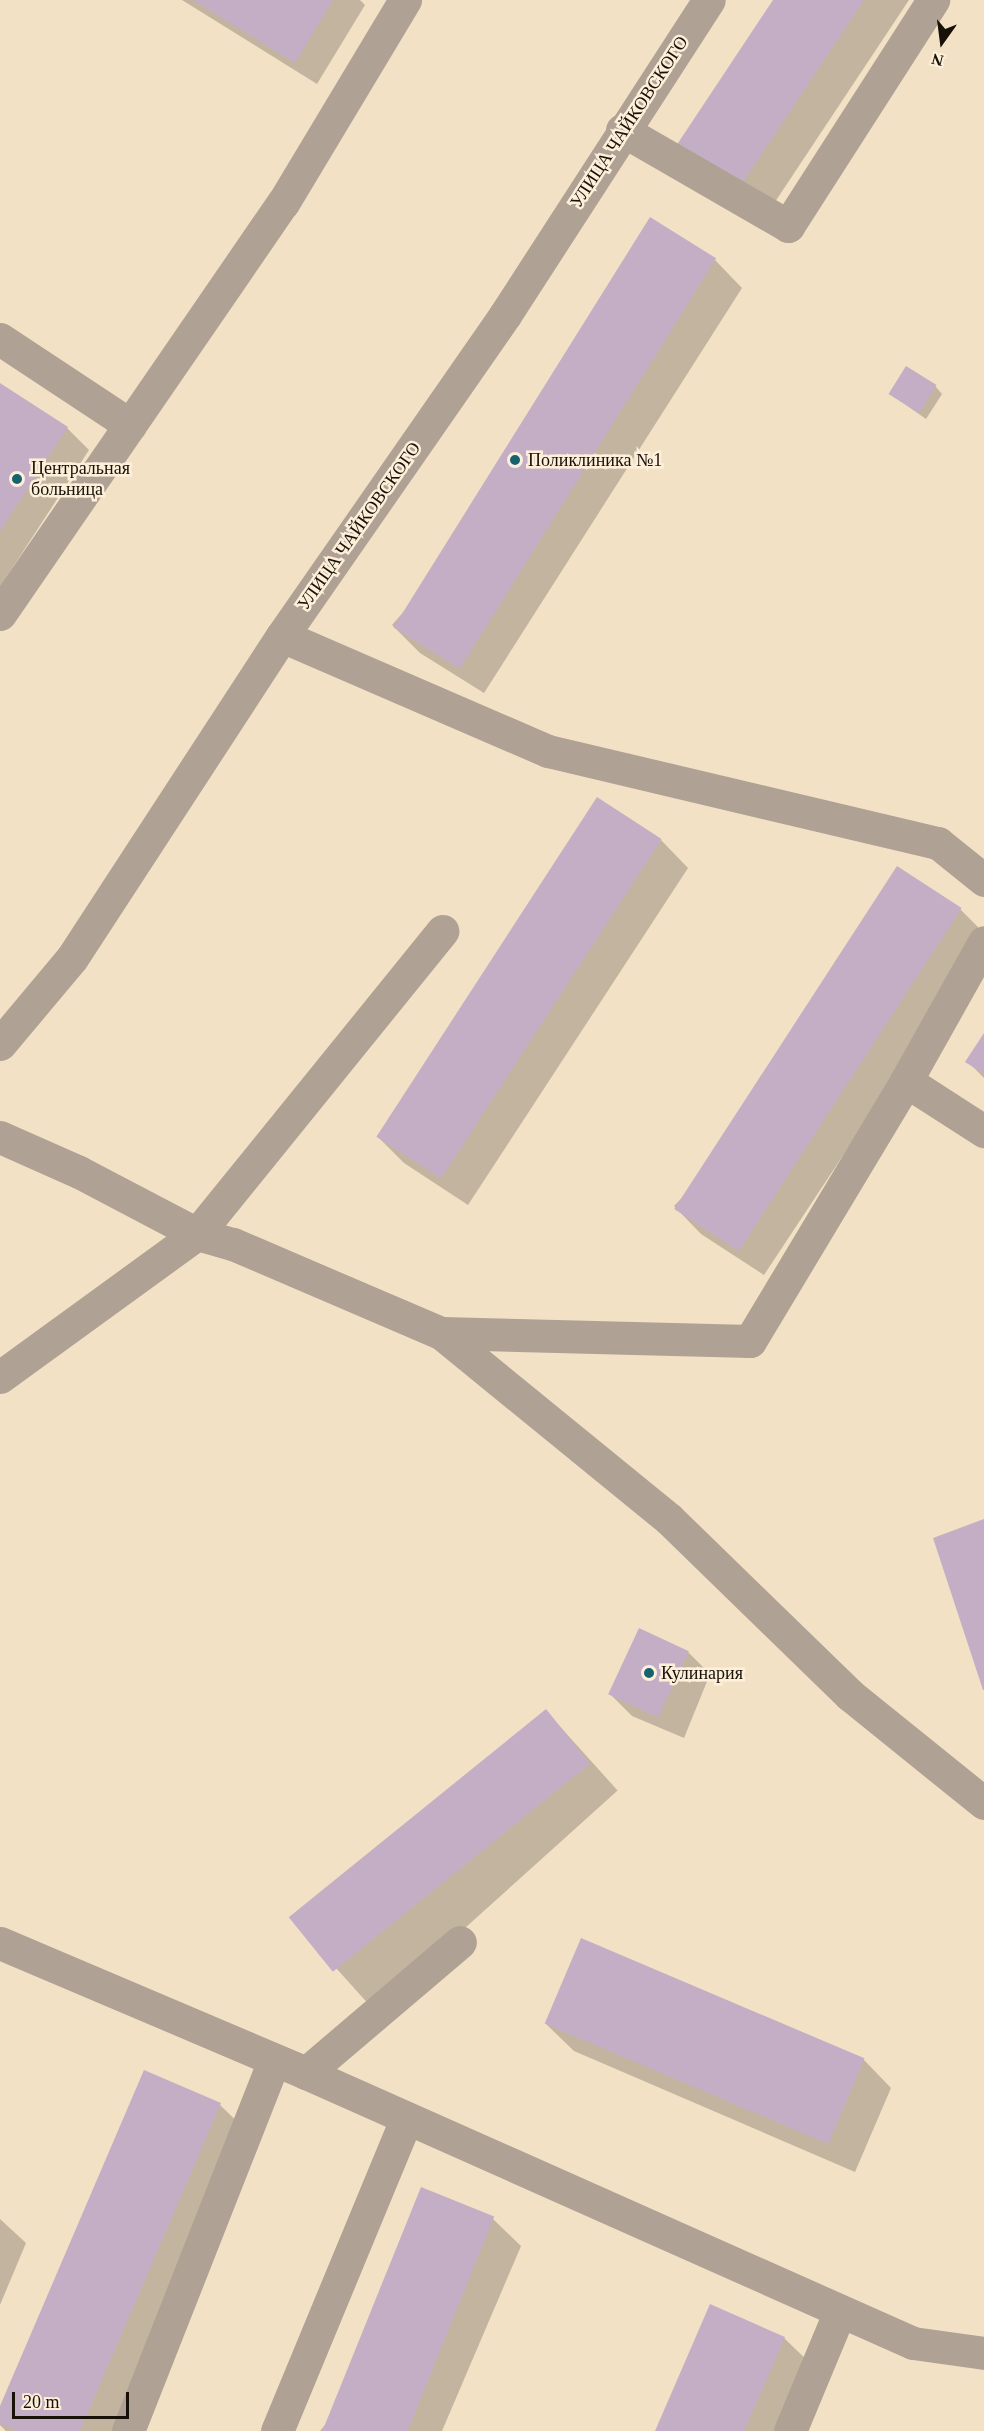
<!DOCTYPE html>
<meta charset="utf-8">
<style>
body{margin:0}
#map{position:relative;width:984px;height:2431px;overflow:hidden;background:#f3e1c6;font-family:Georgia,serif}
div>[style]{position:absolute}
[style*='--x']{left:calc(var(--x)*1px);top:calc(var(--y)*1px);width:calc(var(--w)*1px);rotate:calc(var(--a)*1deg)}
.shadow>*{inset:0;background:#0003;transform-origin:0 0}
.building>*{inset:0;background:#c3aec6;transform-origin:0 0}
.minor>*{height:33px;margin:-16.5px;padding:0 16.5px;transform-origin:16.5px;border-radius:16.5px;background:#afa194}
.dots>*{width:16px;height:16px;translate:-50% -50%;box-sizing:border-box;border:3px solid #fdefd9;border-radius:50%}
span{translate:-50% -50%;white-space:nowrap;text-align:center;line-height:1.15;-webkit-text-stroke:5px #fdefd9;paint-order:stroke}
.street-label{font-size:18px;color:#171107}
.poi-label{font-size:18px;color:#171107}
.left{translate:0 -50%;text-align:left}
.north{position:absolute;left:912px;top:12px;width:60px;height:60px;-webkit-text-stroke:4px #fdefd9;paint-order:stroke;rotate:194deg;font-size:16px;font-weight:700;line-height:24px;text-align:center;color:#171107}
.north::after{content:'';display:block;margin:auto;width:21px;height:27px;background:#171107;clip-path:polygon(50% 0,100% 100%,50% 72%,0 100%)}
.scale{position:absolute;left:12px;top:2392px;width:117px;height:27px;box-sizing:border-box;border:3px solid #171107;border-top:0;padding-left:8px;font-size:18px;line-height:21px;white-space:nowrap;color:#171107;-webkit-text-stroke:4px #fdefd9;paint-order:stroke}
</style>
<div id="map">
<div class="shadow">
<i style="clip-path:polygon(182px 0,360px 0,365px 5px,317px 84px)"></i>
<i style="clip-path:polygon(775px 0,909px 0,765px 217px,676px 149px)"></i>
<i style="clip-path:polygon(715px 260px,742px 288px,484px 693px,420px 653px,392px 625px)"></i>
<i style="clip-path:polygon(0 385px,67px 428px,89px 450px,0 587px)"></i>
<i style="clip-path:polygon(935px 386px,942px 394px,926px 419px,890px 394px)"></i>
<i style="clip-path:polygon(661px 840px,688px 868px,468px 1205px,404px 1163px,377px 1136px)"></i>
<i style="clip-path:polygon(960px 909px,984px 933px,984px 942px,764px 1275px,701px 1234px,674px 1206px)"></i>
<i style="clip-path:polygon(984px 1036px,984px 1078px,967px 1061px)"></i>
<i style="clip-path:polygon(688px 1652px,710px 1674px,684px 1738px,632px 1716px,610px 1694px)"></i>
<i style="left:546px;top:1711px;width:107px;height:328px;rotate:48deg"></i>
<i style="clip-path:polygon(582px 1940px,864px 2060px,891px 2088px,855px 2172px,574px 2051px,546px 2024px)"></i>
<i style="clip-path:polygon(145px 2072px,220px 2105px,248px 2132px,119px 2431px,6px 2431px,0 2425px,0 2410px)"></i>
<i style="clip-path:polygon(0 2219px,26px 2243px,0 2305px)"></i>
<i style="clip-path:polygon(493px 2219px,521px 2246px,442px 2431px,320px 2431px)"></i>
<i style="clip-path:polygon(784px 2338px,812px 2365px,783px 2431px,657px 2431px)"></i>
</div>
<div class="building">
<i style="clip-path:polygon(193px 0,333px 0,295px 63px)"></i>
<i style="clip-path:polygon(773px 0,864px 0,737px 191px,674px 149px)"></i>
<i style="left:650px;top:217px;width:78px;height:484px;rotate:32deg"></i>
<i style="left:906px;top:366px;width:36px;height:33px;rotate:32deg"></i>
<i style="clip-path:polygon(0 383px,68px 427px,0 531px)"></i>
<i style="left:597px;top:797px;width:77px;height:405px;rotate:33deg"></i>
<i style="left:897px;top:866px;width:77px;height:409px;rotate:33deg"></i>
<i style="clip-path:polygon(984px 1033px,984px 1074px,965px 1062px)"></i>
<i style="clip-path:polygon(984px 1519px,984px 1690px,983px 1690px,933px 1538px)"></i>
<i style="left:639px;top:1628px;width:55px;height:73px;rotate:25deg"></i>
<i style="left:546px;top:1709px;width:70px;height:331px;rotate:51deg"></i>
<i style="left:581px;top:1938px;width:308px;height:93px;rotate:23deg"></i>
<i style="clip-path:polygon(144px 2070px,221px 2103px,80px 2431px,17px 2431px,0 2424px,0 2406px)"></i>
<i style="left:421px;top:2187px;width:79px;height:265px;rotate:22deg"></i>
<i style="clip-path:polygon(710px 2304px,785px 2337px,744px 2431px,655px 2431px)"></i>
</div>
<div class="minor">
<i style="--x:622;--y:130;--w:192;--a:30"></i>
<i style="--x:788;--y:226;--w:269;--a:-57.3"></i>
<i style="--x:0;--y:339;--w:156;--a:33.5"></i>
<i style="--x:0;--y:614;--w:499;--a:-55.5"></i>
<i style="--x:283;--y:203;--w:237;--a:-59"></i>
<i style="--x:282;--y:636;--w:290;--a:23.4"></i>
<i style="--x:548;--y:751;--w:401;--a:13.3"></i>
<i style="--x:938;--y:843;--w:59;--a:38.8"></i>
<i style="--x:0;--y:1044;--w:112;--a:-50.1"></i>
<i style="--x:72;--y:958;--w:384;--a:-56.9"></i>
<i style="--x:282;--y:636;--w:391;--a:-55.2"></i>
<i style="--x:505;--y:315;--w:375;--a:-57.1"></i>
<i style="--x:906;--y:1081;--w:93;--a:32.7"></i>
<i style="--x:0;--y:1137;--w:86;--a:23.9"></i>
<i style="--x:79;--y:1172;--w:133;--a:27.7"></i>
<i style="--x:197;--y:1234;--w:37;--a:16"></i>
<i style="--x:233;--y:1244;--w:226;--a:23.2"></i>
<i style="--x:441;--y:1333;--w:294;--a:39.2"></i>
<i style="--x:669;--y:1519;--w:252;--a:44.2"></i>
<i style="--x:850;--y:1695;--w:172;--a:38.9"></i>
<i style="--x:441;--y:1333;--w:309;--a:1.5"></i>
<i style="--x:750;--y:1341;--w:303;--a:-59"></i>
<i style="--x:906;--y:1081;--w:159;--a:-60.7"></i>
<i style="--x:0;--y:1377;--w:243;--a:-36"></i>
<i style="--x:197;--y:1234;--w:390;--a:-51"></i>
<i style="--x:0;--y:1943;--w:332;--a:23"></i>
<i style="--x:306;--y:2073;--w:202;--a:-40.4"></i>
<i style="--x:306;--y:2073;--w:664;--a:23.98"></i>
<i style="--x:913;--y:2343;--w:72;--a:8"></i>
<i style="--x:128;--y:2431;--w:396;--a:-68.5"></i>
<i style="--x:277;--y:2431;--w:338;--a:-67.5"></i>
<i style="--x:790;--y:2431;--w:130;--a:-67.4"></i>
</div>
<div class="dots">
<i style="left:515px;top:460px;background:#16636d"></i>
<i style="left:17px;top:479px;background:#16636d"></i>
<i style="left:649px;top:1673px;background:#16636d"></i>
</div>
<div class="street-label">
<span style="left:629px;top:122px;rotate:-57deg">УЛИЦА ЧАЙКОВСКОГО</span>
<span style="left:359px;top:526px;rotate:-55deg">УЛИЦА ЧАЙКОВСКОГО</span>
</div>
<div class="poi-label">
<span class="left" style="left:528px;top:460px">Поликлиника №1</span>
<span class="left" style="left:31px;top:479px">Центральная<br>больница</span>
<span class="left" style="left:661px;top:1673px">Кулинария</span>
</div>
<div class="north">N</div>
<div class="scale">20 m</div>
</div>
